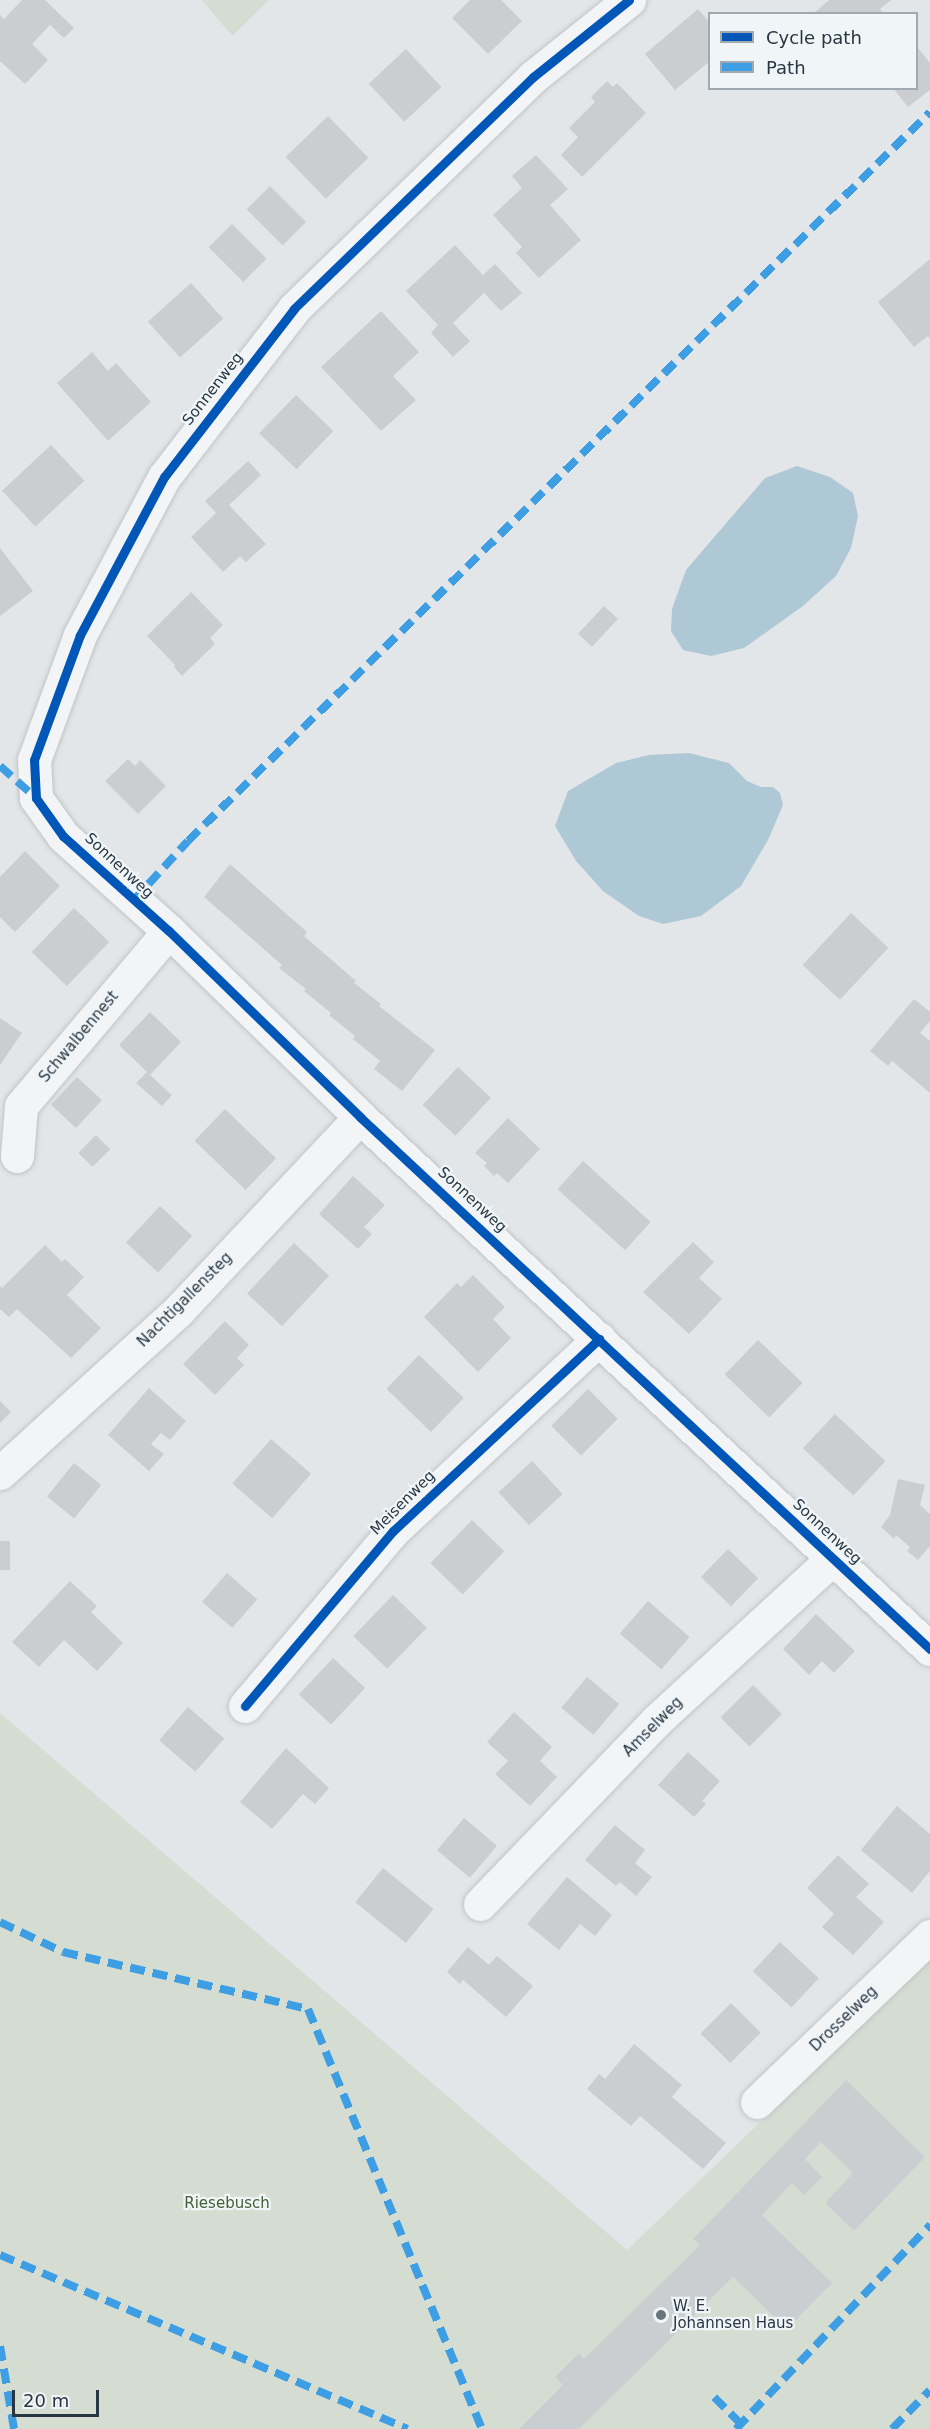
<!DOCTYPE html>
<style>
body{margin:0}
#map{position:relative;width:930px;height:2429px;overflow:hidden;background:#e3e6e8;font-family:"DejaVu Sans",sans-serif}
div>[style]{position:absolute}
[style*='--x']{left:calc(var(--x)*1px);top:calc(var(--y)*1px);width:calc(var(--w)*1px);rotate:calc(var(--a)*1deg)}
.green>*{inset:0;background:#d5ddd3}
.water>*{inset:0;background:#afc8d5}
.building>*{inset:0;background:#cbced0;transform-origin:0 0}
.roads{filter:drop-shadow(0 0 2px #c1c4c6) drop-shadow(0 0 2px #c1c4c6)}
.minor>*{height:33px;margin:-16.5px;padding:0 16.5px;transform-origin:16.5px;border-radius:16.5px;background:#f2f4f5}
.quiet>*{height:8px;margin-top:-4px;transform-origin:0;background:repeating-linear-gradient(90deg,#3d9ee3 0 15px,transparent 0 23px)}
.cycleway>*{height:9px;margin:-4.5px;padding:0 4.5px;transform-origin:4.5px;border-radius:4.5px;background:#0057b8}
.dots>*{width:16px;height:16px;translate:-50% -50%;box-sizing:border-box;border:3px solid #f0f5f8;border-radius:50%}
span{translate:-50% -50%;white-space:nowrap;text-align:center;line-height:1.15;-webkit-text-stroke:4.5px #f0f5f8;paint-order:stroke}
.street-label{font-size:15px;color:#283643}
.park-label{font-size:15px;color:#436034}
.poi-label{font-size:15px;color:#283643}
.left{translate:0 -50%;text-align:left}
.legend{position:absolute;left:708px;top:12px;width:210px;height:78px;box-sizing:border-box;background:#f0f5f8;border:2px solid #a0a9b0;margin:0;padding:8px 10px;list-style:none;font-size:18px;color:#283643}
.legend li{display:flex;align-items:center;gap:12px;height:30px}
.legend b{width:30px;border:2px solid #a0a9b0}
.scale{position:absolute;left:12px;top:2390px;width:87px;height:27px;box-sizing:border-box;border:3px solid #283643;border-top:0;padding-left:8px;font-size:18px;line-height:21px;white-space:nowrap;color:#283643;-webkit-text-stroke:4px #f0f5f8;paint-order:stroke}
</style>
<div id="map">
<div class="green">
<i style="clip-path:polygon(202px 0,269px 0,232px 36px)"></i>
<i style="clip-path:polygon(0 1713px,627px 2250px,930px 1959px,930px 2429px,0 2429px)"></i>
</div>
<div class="water">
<i style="clip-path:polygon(797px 466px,830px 477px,853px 493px,858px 516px,851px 548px,836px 576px,803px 606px,744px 648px,711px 656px,683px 650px,671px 631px,672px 609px,686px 570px,765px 478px)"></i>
<i style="clip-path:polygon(689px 753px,729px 763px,747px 781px,761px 787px,773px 787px,780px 793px,783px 805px,768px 840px,741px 886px,701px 916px,663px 924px,639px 916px,603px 891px,576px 861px,555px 826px,568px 791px,616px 763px,649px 755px)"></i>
</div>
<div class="building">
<i style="clip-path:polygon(22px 0,45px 0,74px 28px,64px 38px,50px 25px,32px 44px,48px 60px,25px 84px,0 61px,0 15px,4px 19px)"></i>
<i style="clip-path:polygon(470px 0,501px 0,522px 21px,488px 54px,452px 18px)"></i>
<i style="clip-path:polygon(829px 0,891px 0,880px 9px,883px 14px,813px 14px)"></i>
<i style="clip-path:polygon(698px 9px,710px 23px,710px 61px,675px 90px,645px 54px)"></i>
<i style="clip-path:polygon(918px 48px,930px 63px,930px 90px,908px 107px,893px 88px,916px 88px)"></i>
<i style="left:406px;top:49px;width:52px;height:51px;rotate:47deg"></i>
<i style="clip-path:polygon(607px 81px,613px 87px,617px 83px,646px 113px,582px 177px,561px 155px,578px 137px,569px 128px,595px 102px,591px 97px)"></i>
<i style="left:328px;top:116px;width:58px;height:59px;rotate:46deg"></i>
<i style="clip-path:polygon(536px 155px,568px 189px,550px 205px,581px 240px,539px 278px,516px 253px,522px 247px,493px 215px,522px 188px,512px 176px)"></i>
<i style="left:270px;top:186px;width:51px;height:33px;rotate:45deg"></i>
<i style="left:232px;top:224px;width:49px;height:33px;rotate:45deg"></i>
<i style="clip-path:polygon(455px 245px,483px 275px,495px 264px,522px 293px,501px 311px,484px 293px,453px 323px,470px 341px,453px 357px,431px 333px,438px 325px,406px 291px)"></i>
<i style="clip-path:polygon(930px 259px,930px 339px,928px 336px,914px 347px,878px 302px)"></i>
<i style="left:191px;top:283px;width:48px;height:58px;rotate:48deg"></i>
<i style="clip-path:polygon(381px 311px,419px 352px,393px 376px,416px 400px,381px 431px,321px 367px)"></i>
<i style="clip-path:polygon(92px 352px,108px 371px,116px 363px,151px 402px,108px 441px,57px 383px)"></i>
<i style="left:296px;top:395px;width:52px;height:53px;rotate:44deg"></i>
<i style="left:51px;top:445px;width:49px;height:67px;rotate:47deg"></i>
<i style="clip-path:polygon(248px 461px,261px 475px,229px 505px,266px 544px,246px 562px,240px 556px,223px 572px,191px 537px,216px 513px,205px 501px)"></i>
<i style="clip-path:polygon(0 548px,33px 591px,0 616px)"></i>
<i style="clip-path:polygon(191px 592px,223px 625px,210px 638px,215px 644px,182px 676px,174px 667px,175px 665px,147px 636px)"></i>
<i style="left:604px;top:606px;width:19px;height:38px;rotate:43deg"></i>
<i style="clip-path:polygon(128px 759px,135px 766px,140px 760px,166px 786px,138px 814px,105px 781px)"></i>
<i style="clip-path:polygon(25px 851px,60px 886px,15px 932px,0 917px,0 877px)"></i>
<i style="clip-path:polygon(230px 864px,307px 932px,304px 936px,356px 981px,354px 983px,381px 1004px,379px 1006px,435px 1050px,402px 1091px,374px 1069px,380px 1061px,353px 1039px,355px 1036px,329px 1015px,331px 1013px,304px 991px,306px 989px,279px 968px,282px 965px,204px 897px)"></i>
<i style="left:74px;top:908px;width:49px;height:61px;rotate:44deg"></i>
<i style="left:851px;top:913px;width:51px;height:71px;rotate:43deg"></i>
<i style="clip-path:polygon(914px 999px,930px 1012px,930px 1021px,920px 1033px,930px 1041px,930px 1093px,892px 1061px,888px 1066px,870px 1051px)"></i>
<i style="clip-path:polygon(150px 1012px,181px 1042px,150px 1075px,172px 1095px,162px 1106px,136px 1083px,147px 1072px,119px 1045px)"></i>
<i style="clip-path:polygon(0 1018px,22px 1033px,0 1065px)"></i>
<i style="left:458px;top:1067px;width:45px;height:52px;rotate:43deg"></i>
<i style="left:77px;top:1077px;width:34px;height:38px;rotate:43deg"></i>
<i style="left:225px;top:1109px;width:71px;height:44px;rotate:44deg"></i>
<i style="clip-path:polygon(508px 1118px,540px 1149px,508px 1183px,497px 1173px,494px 1176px,484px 1166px,487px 1163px,475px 1153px)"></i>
<i style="left:96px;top:1135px;width:20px;height:25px;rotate:45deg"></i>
<i style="left:583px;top:1161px;width:91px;height:38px;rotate:42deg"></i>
<i style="clip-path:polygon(353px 1176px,385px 1205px,364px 1227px,372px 1234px,358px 1249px,319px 1214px)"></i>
<i style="left:160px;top:1206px;width:44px;height:50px;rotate:43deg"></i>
<i style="clip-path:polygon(693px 1242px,714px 1262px,699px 1278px,722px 1299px,689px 1334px,643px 1292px)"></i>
<i style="left:294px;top:1243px;width:48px;height:69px;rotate:43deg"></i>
<i style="clip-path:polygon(45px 1245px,62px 1262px,65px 1259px,84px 1277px,67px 1295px,101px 1328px,71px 1358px,17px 1309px,9px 1317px,0 1309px,0 1286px,2px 1288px)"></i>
<i style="clip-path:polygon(473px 1275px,505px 1307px,493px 1319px,511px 1338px,478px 1372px,424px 1317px,457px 1283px,461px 1287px)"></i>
<i style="clip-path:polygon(225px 1321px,249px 1345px,237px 1358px,244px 1365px,215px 1395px,183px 1364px)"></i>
<i style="left:758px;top:1340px;width:62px;height:48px;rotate:44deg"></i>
<i style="left:419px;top:1355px;width:62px;height:47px;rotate:44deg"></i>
<i style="clip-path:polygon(149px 1388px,186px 1421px,170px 1440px,161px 1433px,151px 1444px,164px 1454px,149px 1471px,108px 1435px)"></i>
<i style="left:588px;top:1389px;width:42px;height:52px;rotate:45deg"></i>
<i style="clip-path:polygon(0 1401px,11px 1412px,0 1423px)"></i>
<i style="left:835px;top:1414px;width:69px;height:47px;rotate:43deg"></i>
<i style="left:271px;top:1439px;width:53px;height:59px;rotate:41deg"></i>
<i style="left:532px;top:1461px;width:45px;height:46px;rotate:47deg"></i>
<i style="left:74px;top:1463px;width:35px;height:43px;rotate:39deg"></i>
<i style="clip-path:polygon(898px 1479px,925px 1485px,920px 1505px,930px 1514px,930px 1546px,918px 1560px,907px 1551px,910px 1547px,896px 1535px,894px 1539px,881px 1527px,890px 1515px)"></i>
<i style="left:472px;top:1520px;width:45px;height:60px;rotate:44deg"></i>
<i style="left:0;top:1541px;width:10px;height:29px"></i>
<i style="left:728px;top:1549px;width:42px;height:39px;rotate:44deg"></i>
<i style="left:227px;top:1573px;width:40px;height:38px;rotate:41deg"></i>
<i style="clip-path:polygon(70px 1581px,97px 1606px,91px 1612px,123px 1643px,97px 1671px,64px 1640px,39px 1667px,12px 1642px)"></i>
<i style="left:393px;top:1595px;width:47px;height:57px;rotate:44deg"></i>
<i style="left:648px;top:1601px;width:55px;height:43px;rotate:41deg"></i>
<i style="clip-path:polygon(816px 1614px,855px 1651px,834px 1673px,822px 1661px,809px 1675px,783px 1649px)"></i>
<i style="left:333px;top:1658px;width:44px;height:50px;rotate:43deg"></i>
<i style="left:587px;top:1677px;width:42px;height:40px;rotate:40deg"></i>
<i style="left:753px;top:1685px;width:41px;height:46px;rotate:45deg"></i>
<i style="left:188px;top:1707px;width:48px;height:44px;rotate:41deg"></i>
<i style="clip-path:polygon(514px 1712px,552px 1747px,540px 1761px,557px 1777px,530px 1806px,495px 1774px,508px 1761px,487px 1742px)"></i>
<i style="clip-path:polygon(286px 1748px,329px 1788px,315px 1804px,303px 1794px,272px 1829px,240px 1802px)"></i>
<i style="clip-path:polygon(688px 1752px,720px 1781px,702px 1801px,706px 1804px,694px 1817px,658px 1785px)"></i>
<i style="clip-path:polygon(897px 1806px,930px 1834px,930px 1871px,912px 1893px,861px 1850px)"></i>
<i style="left:464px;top:1818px;width:43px;height:42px;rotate:40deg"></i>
<i style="clip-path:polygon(615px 1825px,645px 1850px,635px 1863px,652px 1877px,636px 1896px,620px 1882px,616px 1886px,585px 1860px)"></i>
<i style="clip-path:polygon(838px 1855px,869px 1884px,856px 1897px,884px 1922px,853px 1955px,822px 1927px,834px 1914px,807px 1888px)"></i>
<i style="left:383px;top:1868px;width:65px;height:44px;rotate:39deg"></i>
<i style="clip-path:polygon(567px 1877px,612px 1915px,595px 1936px,580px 1924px,559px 1950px,527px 1924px)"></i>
<i style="left:780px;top:1942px;width:53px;height:40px;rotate:43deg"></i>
<i style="clip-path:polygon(468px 1947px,489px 1965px,497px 1956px,533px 1986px,506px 2017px,463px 1980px,460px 1984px,447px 1972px)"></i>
<i style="left:731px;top:2003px;width:42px;height:43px;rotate:45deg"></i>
<i style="clip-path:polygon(634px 2044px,682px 2085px,672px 2097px,726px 2143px,703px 2169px,640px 2116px,631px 2126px,587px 2089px,599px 2074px,605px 2079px)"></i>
<i style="clip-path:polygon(846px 2080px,925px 2157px,854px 2231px,825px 2203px,853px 2173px,821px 2142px,805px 2159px,822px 2177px,804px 2195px,792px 2183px,762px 2215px,832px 2283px,787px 2329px,733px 2277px,579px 2429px,519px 2429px,563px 2385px,555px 2377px,579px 2353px,584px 2359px,700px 2245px,693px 2239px)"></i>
</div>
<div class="roads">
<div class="minor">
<i style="--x:629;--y:0;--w:123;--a:141.3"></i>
<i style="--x:533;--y:77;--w:333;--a:135.9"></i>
<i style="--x:294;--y:309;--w:212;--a:127.7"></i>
<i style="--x:164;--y:477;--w:179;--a:118"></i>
<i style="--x:80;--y:635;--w:133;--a:110.2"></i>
<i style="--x:34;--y:760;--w:38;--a:87"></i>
<i style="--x:36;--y:798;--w:47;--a:54.6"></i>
<i style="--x:63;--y:836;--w:142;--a:41.9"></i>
<i style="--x:169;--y:931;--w:267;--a:44.2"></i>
<i style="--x:360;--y:1117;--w:780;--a:43.03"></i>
<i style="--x:17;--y:1156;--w:50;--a:-85.4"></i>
<i style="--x:21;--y:1106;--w:229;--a:-49.8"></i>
<i style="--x:0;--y:1473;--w:241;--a:-42.3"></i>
<i style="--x:178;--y:1311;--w:266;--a:-46.8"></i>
<i style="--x:245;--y:1706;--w:229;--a:-49.8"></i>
<i style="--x:393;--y:1531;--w:282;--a:-43"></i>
<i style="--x:480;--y:1904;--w:254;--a:-46.1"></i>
<i style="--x:656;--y:1721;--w:241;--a:-42.6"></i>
<i style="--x:757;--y:2102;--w:240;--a:-43.8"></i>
</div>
</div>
<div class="quiet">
<i style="--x:0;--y:766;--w:48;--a:41.6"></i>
<i style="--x:133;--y:901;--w:81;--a:-47.5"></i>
<i style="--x:188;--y:841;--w:1040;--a:-44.49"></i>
<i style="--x:0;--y:1922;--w:70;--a:25.5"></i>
<i style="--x:63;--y:1952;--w:252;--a:13.1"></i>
<i style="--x:308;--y:2009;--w:455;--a:67.5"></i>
<i style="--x:0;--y:2255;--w:443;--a:23.1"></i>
<i style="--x:0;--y:2346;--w:84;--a:80.4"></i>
<i style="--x:714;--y:2397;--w:45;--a:45"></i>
<i style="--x:736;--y:2429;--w:282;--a:-46.4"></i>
<i style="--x:892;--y:2429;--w:54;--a:-45.7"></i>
</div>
<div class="cycleway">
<i style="--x:629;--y:0;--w:123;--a:141.3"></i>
<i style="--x:533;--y:77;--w:333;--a:135.9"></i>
<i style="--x:294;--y:309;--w:212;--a:127.7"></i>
<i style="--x:164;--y:477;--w:179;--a:118"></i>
<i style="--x:80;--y:635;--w:133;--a:110.2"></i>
<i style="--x:34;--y:760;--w:38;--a:87"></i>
<i style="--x:36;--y:798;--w:47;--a:54.6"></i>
<i style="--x:63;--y:836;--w:142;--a:41.9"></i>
<i style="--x:169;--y:931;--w:267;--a:44.2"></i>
<i style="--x:360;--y:1117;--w:780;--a:43.03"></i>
<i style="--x:245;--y:1706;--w:229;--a:-49.8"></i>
<i style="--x:393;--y:1531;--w:282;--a:-43"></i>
</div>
<div class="dots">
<i style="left:661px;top:2315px;background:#69747d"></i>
</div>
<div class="street-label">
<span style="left:213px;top:389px;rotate:-52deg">Sonnenweg</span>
<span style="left:119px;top:866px;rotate:43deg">Sonnenweg</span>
<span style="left:79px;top:1037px;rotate:-50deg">Schwalbennest</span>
<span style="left:472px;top:1200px;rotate:43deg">Sonnenweg</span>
<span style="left:185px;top:1300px;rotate:-45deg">Nachtigallensteg</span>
<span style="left:403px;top:1503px;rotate:-45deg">Meisenweg</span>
<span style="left:827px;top:1532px;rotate:43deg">Sonnenweg</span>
<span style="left:653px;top:1727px;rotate:-45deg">Amselweg</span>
<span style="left:844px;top:2019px;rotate:-44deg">Drosselweg</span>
</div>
<div class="park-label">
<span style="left:227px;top:2204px">Riesebusch</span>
</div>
<div class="poi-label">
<span class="left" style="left:673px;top:2315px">W. E.<br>Johannsen Haus</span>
</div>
<ul class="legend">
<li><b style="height:8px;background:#0057b8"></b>Cycle path</li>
<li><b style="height:8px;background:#3d9ee3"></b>Path</li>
</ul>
<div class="scale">20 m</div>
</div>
